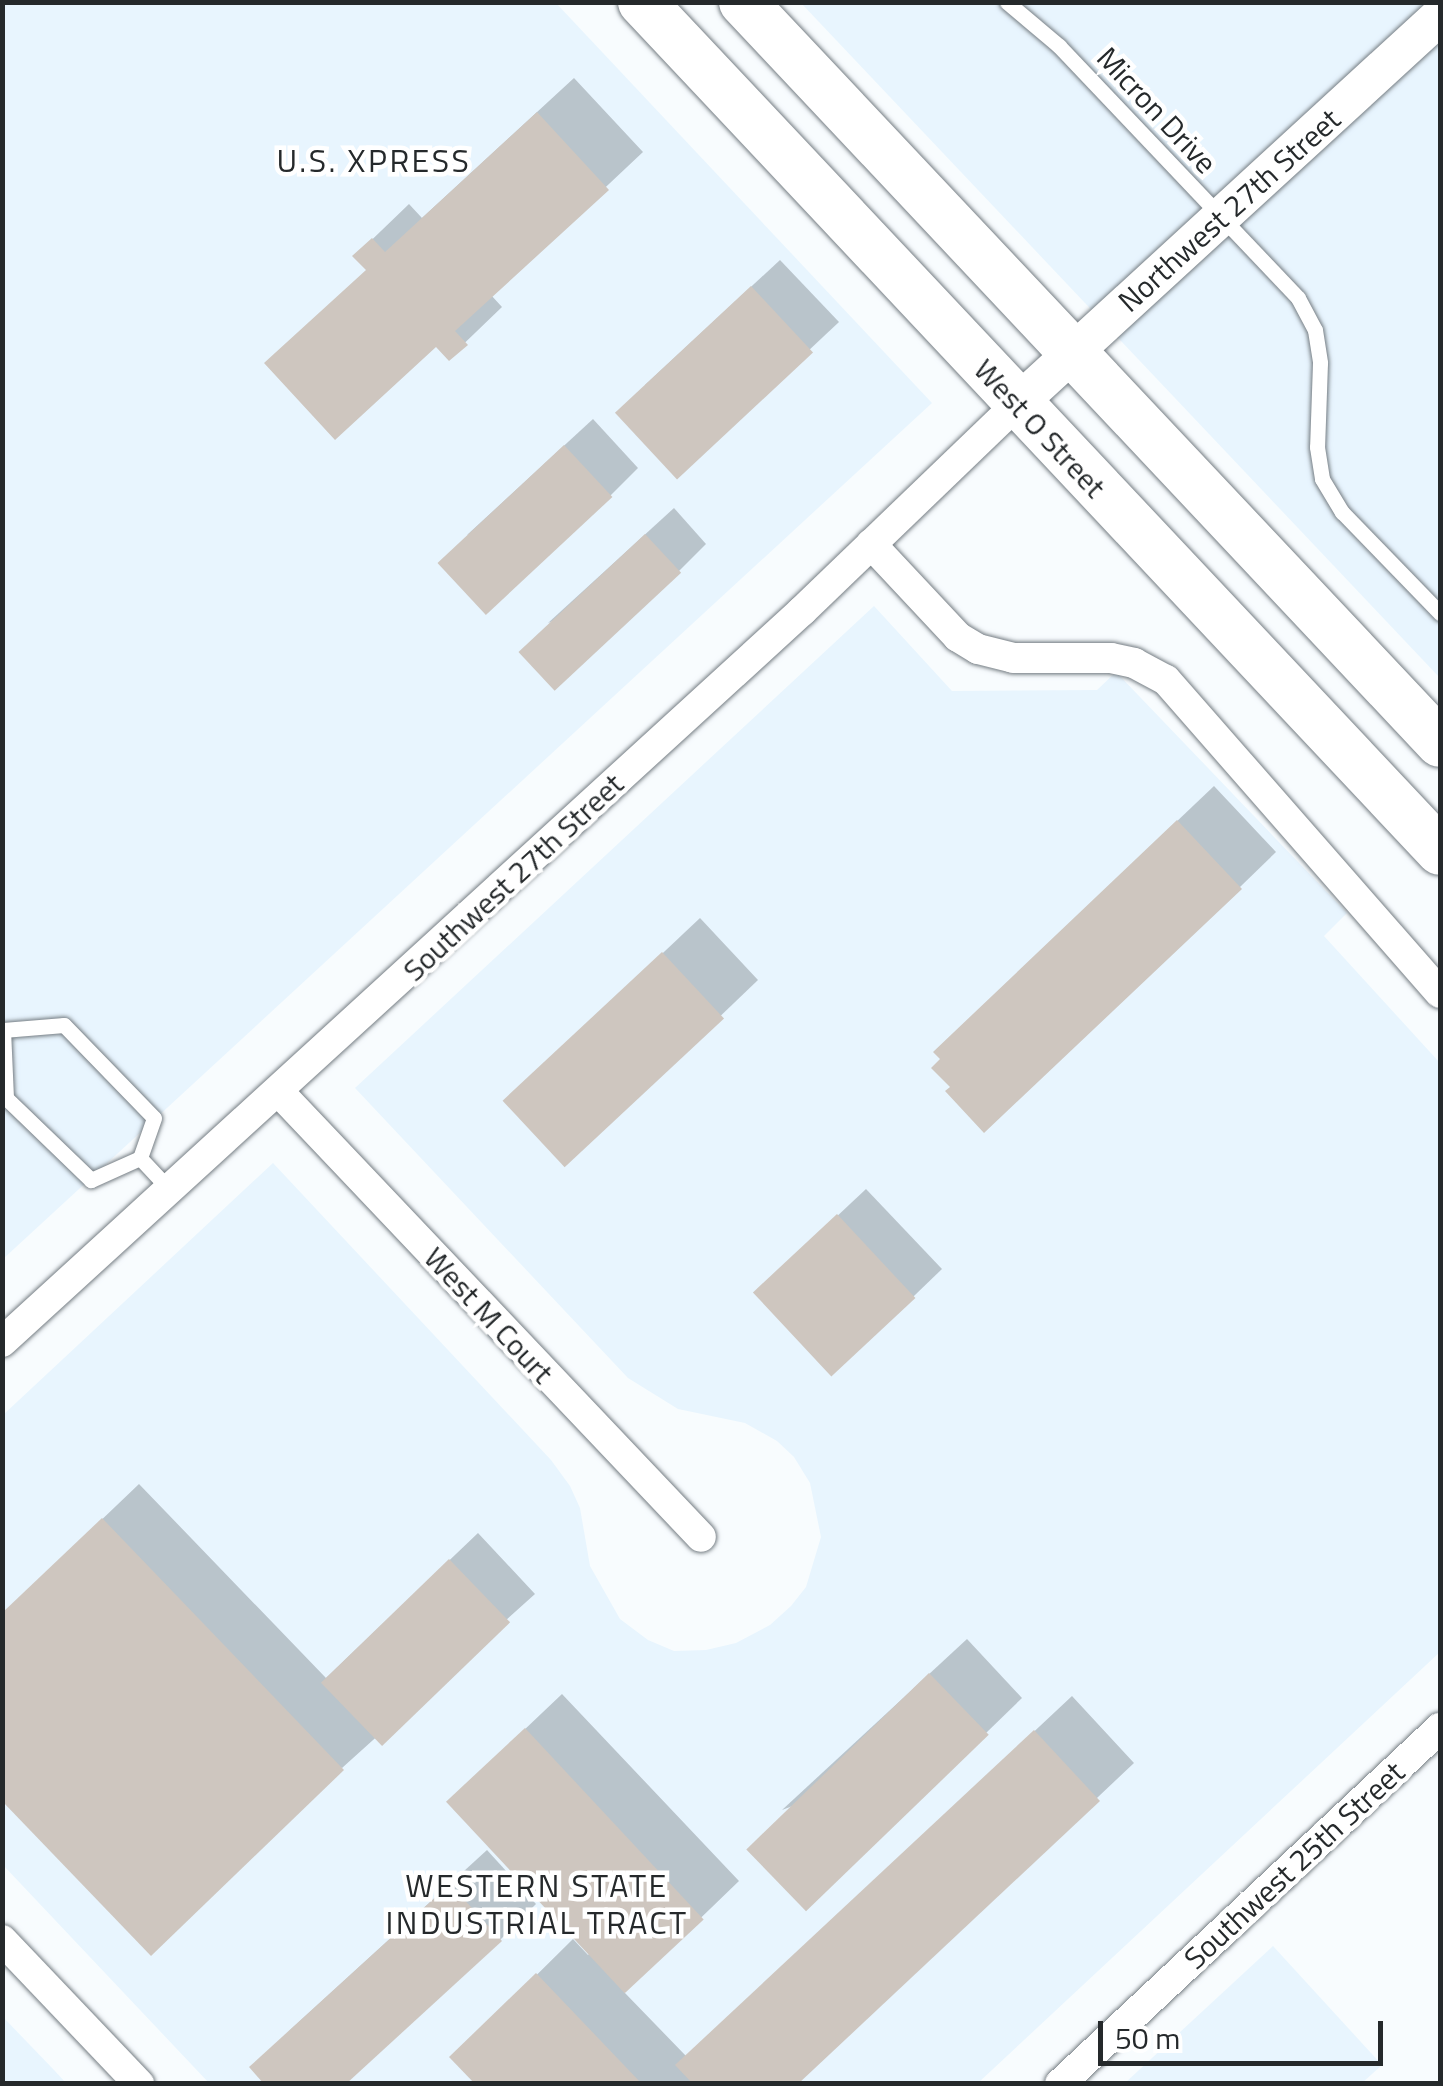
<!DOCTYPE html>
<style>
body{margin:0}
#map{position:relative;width:1443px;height:2086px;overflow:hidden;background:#f8fcfe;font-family:"Titillium Web",sans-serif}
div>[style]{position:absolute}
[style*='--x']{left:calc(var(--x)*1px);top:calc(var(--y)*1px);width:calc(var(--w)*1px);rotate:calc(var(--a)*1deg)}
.built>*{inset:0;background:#e8f5fe}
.shadow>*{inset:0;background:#0003}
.building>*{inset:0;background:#cec6bf;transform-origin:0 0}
.roads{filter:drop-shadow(0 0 2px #757d83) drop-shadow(0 0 2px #757d83)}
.service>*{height:15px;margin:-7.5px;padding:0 7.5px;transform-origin:7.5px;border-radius:7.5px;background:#fff}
.minor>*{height:30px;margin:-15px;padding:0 15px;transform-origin:15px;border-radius:15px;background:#fff}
.tertiary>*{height:38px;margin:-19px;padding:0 19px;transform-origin:19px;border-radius:19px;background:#fff}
.primary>*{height:48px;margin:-24px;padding:0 24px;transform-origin:24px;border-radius:24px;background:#fff}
span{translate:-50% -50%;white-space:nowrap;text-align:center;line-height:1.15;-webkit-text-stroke:9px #fff;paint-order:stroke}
.street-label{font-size:30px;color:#25292b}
.neighbourhood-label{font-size:32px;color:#25292b;letter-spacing:2.5px}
.frame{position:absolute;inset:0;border:5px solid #25292b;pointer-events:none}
.scale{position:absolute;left:1098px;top:2021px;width:285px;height:45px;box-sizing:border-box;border:5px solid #25292b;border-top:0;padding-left:12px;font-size:30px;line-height:35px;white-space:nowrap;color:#25292b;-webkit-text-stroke:8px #fff;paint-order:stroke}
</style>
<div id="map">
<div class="built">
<i style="clip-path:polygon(3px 3px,556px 3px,932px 403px,3px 1259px)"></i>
<i style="clip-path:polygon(801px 3px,1440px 3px,1440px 678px)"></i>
<i style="clip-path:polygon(874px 606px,952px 691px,1097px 690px,1116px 672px,1347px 913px,1324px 936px,1440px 1063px,1440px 1652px,978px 2083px,209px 2083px,3px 1865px,3px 1415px,273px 1163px,551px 1460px,570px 1486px,580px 1508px,590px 1566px,620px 1619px,648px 1640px,674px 1651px,706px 1650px,736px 1643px,770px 1625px,791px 1606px,806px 1587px,821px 1537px,810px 1483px,794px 1457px,777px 1441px,745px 1423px,678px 1409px,628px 1378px,355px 1088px)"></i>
<i style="clip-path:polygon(1273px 1946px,1382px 2065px,1362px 2083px,1125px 2083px)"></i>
<i style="clip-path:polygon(2px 2016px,54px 2070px,66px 2083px,3px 2083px)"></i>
</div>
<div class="shadow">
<i style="clip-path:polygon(574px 78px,643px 152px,491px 295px,502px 307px,449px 358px,355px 256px,409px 204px,422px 218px)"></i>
<i style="clip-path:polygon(780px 260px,839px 322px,676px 475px,645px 385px)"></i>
<i style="clip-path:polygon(593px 419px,638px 468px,610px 496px,467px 535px)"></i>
<i style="clip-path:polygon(674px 508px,706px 544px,679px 571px,548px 623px)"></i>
<i style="clip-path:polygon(1214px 786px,1276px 852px,1240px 887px,953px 1087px,972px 1016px)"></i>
<i style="clip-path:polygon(700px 918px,758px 980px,566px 1164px,543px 1066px)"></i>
<i style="clip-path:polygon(866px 1189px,942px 1269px,834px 1373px,785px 1265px)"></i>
<i style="clip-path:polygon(139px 1484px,326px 1678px,478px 1533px,535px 1594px,342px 1768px,2px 1615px)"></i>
<i style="clip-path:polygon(967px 1639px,1022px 1698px,986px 1733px,782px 1810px)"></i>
<i style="clip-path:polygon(562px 1694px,739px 1881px,624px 1992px,687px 2057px,1072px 1696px,1134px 1763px,794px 2084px,478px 2084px,489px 2022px,573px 1939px,588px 1955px,592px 1951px,486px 1766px)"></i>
<i style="clip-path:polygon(487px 1850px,536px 1904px,500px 1940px,289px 2031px)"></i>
</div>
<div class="building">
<i style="clip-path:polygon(537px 112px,609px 190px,455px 331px,468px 345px,449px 361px,436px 347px,335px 440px,264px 363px,366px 270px,352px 256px,372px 238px,385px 252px)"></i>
<i style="left:751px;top:286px;width:91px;height:186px;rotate:47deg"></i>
<i style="left:564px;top:445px;width:71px;height:173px;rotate:47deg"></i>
<i style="left:645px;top:534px;width:53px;height:173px;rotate:47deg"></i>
<i style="clip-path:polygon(1177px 820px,1242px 889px,984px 1133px,945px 1091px,950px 1087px,931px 1068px,940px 1059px,933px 1052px)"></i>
<i style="left:662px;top:952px;width:91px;height:218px;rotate:47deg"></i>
<i style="left:837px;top:1214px;width:115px;height:115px;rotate:47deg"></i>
<i style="clip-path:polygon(102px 1518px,344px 1770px,151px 1956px,2px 1801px,2px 1613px)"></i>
<i style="left:449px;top:1559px;width:88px;height:178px;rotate:46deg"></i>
<i style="left:929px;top:1673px;width:86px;height:254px;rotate:46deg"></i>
<i style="left:525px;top:1728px;width:262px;height:108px;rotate:47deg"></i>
<i style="clip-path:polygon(1034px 1730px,1100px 1801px,798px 2084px,693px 2084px,675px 2065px)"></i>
<i style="clip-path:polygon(450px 1884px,502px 1941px,346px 2084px,264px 2084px,249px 2067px)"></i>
<i style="clip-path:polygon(536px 1973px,642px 2084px,475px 2084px,449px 2057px)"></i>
</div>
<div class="roads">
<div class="service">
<i style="--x:1007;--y:2;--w:68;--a:40.2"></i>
<i style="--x:1059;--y:46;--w:347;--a:46.5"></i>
<i style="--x:1298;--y:298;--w:36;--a:62"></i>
<i style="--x:1315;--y:330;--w:33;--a:81"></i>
<i style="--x:1320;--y:363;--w:84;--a:92"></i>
<i style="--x:1317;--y:447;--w:32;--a:81"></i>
<i style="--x:1322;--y:479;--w:39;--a:59"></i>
<i style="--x:1342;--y:512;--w:141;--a:45.9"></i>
<i style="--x:64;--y:1025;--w:129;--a:45.9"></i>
<i style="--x:154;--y:1118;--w:42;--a:109.3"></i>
<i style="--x:140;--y:1158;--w:54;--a:155.8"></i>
<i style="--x:91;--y:1180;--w:118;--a:-136"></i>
<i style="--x:6;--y:1098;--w:68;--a:-92.5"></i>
<i style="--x:3;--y:1030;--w:61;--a:-4.7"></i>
<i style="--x:140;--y:1158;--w:42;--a:46.9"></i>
</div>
<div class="minor">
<i style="--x:871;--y:544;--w:127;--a:46.9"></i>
<i style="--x:958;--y:637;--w:23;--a:31"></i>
<i style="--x:978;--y:649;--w:36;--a:14"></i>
<i style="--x:1013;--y:658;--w:98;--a:0"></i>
<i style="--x:1111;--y:658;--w:24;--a:12"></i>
<i style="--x:1134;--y:663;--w:36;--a:28"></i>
<i style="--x:1166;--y:680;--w:416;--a:48.8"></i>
<i style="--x:279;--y:1092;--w:613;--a:46.52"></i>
<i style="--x:2;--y:1342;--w:1084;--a:-42.42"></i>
<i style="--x:802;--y:611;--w:298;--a:-43.9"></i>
<i style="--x:2;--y:1940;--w:199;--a:46.4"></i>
<i style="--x:1060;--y:2084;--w:521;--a:-43.13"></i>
</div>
<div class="tertiary">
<i style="--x:1017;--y:404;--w:574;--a:-42.53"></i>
</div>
<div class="primary">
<i style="--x:642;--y:2;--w:1165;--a:46.77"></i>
<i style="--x:743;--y:2;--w:1017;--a:46.75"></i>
</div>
</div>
<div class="street-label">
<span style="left:1157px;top:110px;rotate:47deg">Micron Drive</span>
<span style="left:1229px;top:210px;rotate:-42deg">Northwest 27th Street</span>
<span style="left:1040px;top:428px;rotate:47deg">West O Street</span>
<span style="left:513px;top:877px;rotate:-43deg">Southwest 27th Street</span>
<span style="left:489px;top:1315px;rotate:47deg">West M Court</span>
<span style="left:1294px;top:1865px;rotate:-43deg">Southwest 25th Street</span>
</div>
<div class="neighbourhood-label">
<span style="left:374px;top:160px">U.S. XPRESS</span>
<span style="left:537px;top:1904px">WESTERN STATE<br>INDUSTRIAL TRACT</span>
</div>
<div class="frame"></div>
<div class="scale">50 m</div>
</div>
